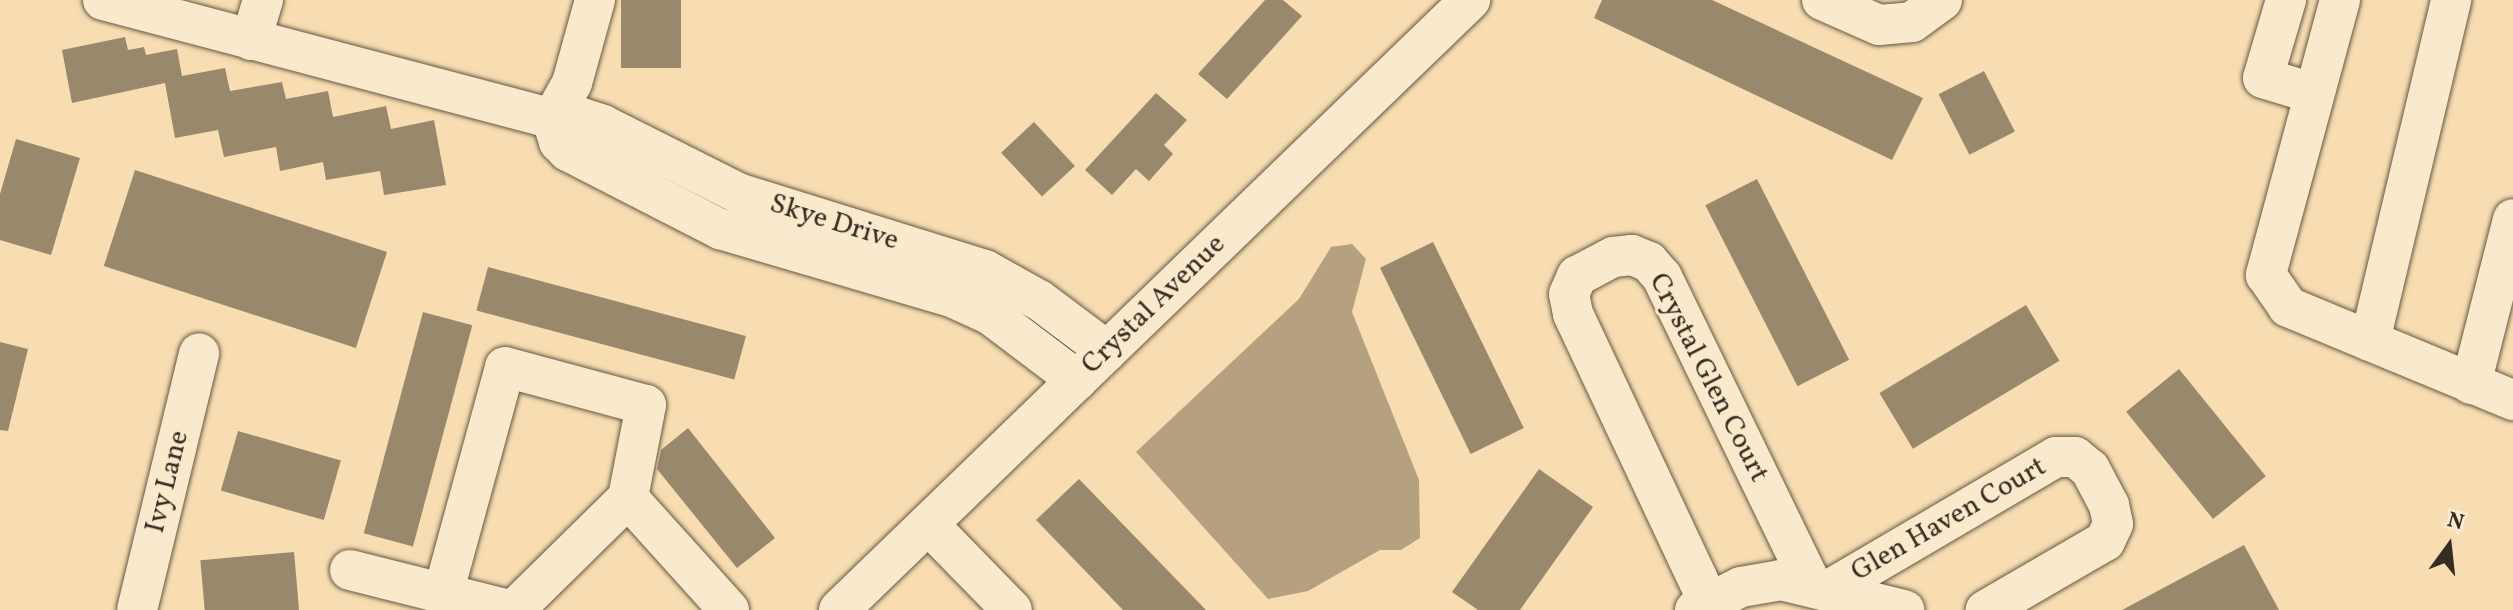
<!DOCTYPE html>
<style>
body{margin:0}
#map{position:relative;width:2513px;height:610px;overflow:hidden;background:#f7ddb1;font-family:Vollkorn,serif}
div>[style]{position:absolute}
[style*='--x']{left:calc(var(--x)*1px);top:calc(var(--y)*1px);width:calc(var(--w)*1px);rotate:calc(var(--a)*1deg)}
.water>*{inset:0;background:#b5a180}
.building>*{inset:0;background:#9a886c;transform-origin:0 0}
.roads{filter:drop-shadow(0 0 2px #665845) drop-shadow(0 0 2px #665845)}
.minor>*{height:40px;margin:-20px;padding:0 20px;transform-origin:20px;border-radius:20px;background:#fae9cc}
span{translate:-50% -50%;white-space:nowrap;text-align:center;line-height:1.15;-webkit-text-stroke:6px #fae9cc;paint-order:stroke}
.street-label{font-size:28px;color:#362c21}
.north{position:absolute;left:2409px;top:506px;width:80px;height:80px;-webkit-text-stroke:6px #fae9cc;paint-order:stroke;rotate:15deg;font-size:22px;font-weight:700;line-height:32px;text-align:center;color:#362c21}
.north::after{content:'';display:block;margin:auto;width:28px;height:36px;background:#362c21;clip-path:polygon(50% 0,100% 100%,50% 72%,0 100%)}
</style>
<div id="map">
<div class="water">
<i style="clip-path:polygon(1352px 244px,1366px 259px,1352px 312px,1419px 480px,1420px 538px,1401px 550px,1380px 550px,1308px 591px,1268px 599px,1136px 452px,1299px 299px,1331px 247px)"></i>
</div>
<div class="building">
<i style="left:621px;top:0;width:60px;height:68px"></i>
<i style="clip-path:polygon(1265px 0,1283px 0,1302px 16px,1227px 99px,1198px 74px)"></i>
<i style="clip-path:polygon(1602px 0,1712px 0,1923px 98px,1892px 160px,1594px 18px)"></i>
<i style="clip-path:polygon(125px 37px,128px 50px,144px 47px,146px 55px,177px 49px,182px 76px,225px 68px,230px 91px,282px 82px,286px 99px,328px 91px,333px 117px,386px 106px,391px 129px,434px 120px,446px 185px,384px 195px,380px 171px,326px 180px,323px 162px,280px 171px,276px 147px,224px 157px,218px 130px,175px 138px,165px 83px,72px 103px,62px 50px)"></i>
<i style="left:1984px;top:71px;width:68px;height:51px;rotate:63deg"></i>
<i style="clip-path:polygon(1156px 93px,1187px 120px,1164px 145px,1173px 154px,1149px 181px,1136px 169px,1112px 195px,1085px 170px)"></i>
<i style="left:1034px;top:122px;width:60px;height:45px;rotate:47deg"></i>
<i style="clip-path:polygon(16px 139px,80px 158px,51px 255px,0 240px,0 194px)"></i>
<i style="left:135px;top:170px;width:265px;height:101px;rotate:18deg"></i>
<i style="left:1757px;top:179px;width:203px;height:58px;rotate:63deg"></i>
<i style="left:1433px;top:242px;width:207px;height:59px;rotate:64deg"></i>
<i style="left:488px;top:267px;width:267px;height:45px;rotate:15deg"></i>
<i style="left:2026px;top:305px;width:65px;height:171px;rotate:59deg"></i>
<i style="left:423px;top:312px;width:51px;height:229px;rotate:15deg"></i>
<i style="clip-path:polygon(0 342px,28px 349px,8px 431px,0 430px)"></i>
<i style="left:2179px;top:369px;width:138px;height:68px;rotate:51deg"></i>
<i style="clip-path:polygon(688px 428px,775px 538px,737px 568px,657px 469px,661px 450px)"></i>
<i style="left:238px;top:431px;width:107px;height:62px;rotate:16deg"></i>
<i style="clip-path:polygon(1539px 469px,1593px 507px,1520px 610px,1478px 610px,1452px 592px)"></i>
<i style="clip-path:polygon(1079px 479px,1206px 610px,1123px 610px,1036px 520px)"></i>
<i style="clip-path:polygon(2244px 545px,2279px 610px,2122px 610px)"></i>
<i style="left:294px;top:552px;width:58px;height:94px;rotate:85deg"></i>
</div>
<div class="roads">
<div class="minor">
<i style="--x:103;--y:0;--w:465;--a:14.8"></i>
<i style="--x:552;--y:119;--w:30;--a:-2"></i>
<i style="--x:582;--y:118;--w:22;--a:18"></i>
<i style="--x:603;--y:125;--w:151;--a:26.7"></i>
<i style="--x:738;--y:193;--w:259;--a:17.3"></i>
<i style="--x:985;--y:270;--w:62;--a:29.1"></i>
<i style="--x:1039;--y:300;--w:85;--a:36.9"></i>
<i style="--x:595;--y:0;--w:86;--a:105.5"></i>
<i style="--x:572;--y:83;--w:41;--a:119.1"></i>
<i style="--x:552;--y:119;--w:24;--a:73"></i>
<i style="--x:559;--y:142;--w:13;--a:45"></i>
<i style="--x:568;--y:151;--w:171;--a:27.2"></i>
<i style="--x:720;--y:229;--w:244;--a:16.4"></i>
<i style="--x:954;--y:298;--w:41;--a:24.7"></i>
<i style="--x:991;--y:315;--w:108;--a:37.1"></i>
<i style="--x:1822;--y:0;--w:62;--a:23.7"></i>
<i style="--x:1879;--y:25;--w:33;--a:-5"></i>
<i style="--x:1912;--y:22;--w:37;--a:-36"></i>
<i style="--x:2286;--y:0;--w:81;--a:106.4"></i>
<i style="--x:2263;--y:78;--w:51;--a:17"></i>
<i style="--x:2340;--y:0;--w:285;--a:105.1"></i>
<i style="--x:2266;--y:275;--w:39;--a:55"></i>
<i style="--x:2288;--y:307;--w:243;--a:22.5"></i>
<i style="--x:251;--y:40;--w:42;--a:-73.3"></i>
<i style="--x:2370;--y:341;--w:350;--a:-76.6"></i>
<i style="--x:2471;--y:384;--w:170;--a:-75.7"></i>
<i style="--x:928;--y:524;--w:120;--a:45.7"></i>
<i style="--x:350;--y:570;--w:164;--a:14.1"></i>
<i style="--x:1829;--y:590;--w:263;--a:-30.4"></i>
<i style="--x:2056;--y:457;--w:19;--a:0"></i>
<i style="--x:2075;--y:457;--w:19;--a:39"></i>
<i style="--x:2090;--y:469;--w:41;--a:62.2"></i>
<i style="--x:2109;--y:505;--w:19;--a:78"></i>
<i style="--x:2113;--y:524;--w:19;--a:115"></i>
<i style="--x:2105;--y:541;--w:138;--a:149.9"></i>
<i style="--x:443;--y:594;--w:235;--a:-74.7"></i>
<i style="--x:505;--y:367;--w:146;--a:15.1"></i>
<i style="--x:646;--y:405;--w:95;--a:101"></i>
<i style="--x:1709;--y:603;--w:319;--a:-115.2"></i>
<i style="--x:1573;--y:314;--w:20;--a:-101"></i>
<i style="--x:1569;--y:294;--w:20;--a:-66"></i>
<i style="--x:1577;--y:276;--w:41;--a:-27.8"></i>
<i style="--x:1613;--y:257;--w:19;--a:-6"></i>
<i style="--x:1632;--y:255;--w:18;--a:22"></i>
<i style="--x:1649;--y:262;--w:20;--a:49"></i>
<i style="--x:1662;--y:277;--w:343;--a:64.1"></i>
<i style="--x:137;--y:610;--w:264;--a:-76.4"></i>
<i style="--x:514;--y:610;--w:160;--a:-44.5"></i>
<i style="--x:628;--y:498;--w:151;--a:48"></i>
<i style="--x:839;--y:610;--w:878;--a:-44.03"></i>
<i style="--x:1695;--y:610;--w:51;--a:-26.6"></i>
<i style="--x:1741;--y:587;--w:41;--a:-9.9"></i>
<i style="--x:1781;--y:580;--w:127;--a:13.7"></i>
</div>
</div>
<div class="street-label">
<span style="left:834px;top:223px;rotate:17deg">Skye Drive</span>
<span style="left:1154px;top:305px;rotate:-44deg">Crystal Avenue</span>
<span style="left:1708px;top:378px;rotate:63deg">Crystal Glen Court</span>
<span style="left:168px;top:482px;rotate:-76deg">Ivy Lane</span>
<span style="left:1949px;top:520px;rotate:-30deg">Glen Haven Court</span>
</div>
<div class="north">N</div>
</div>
